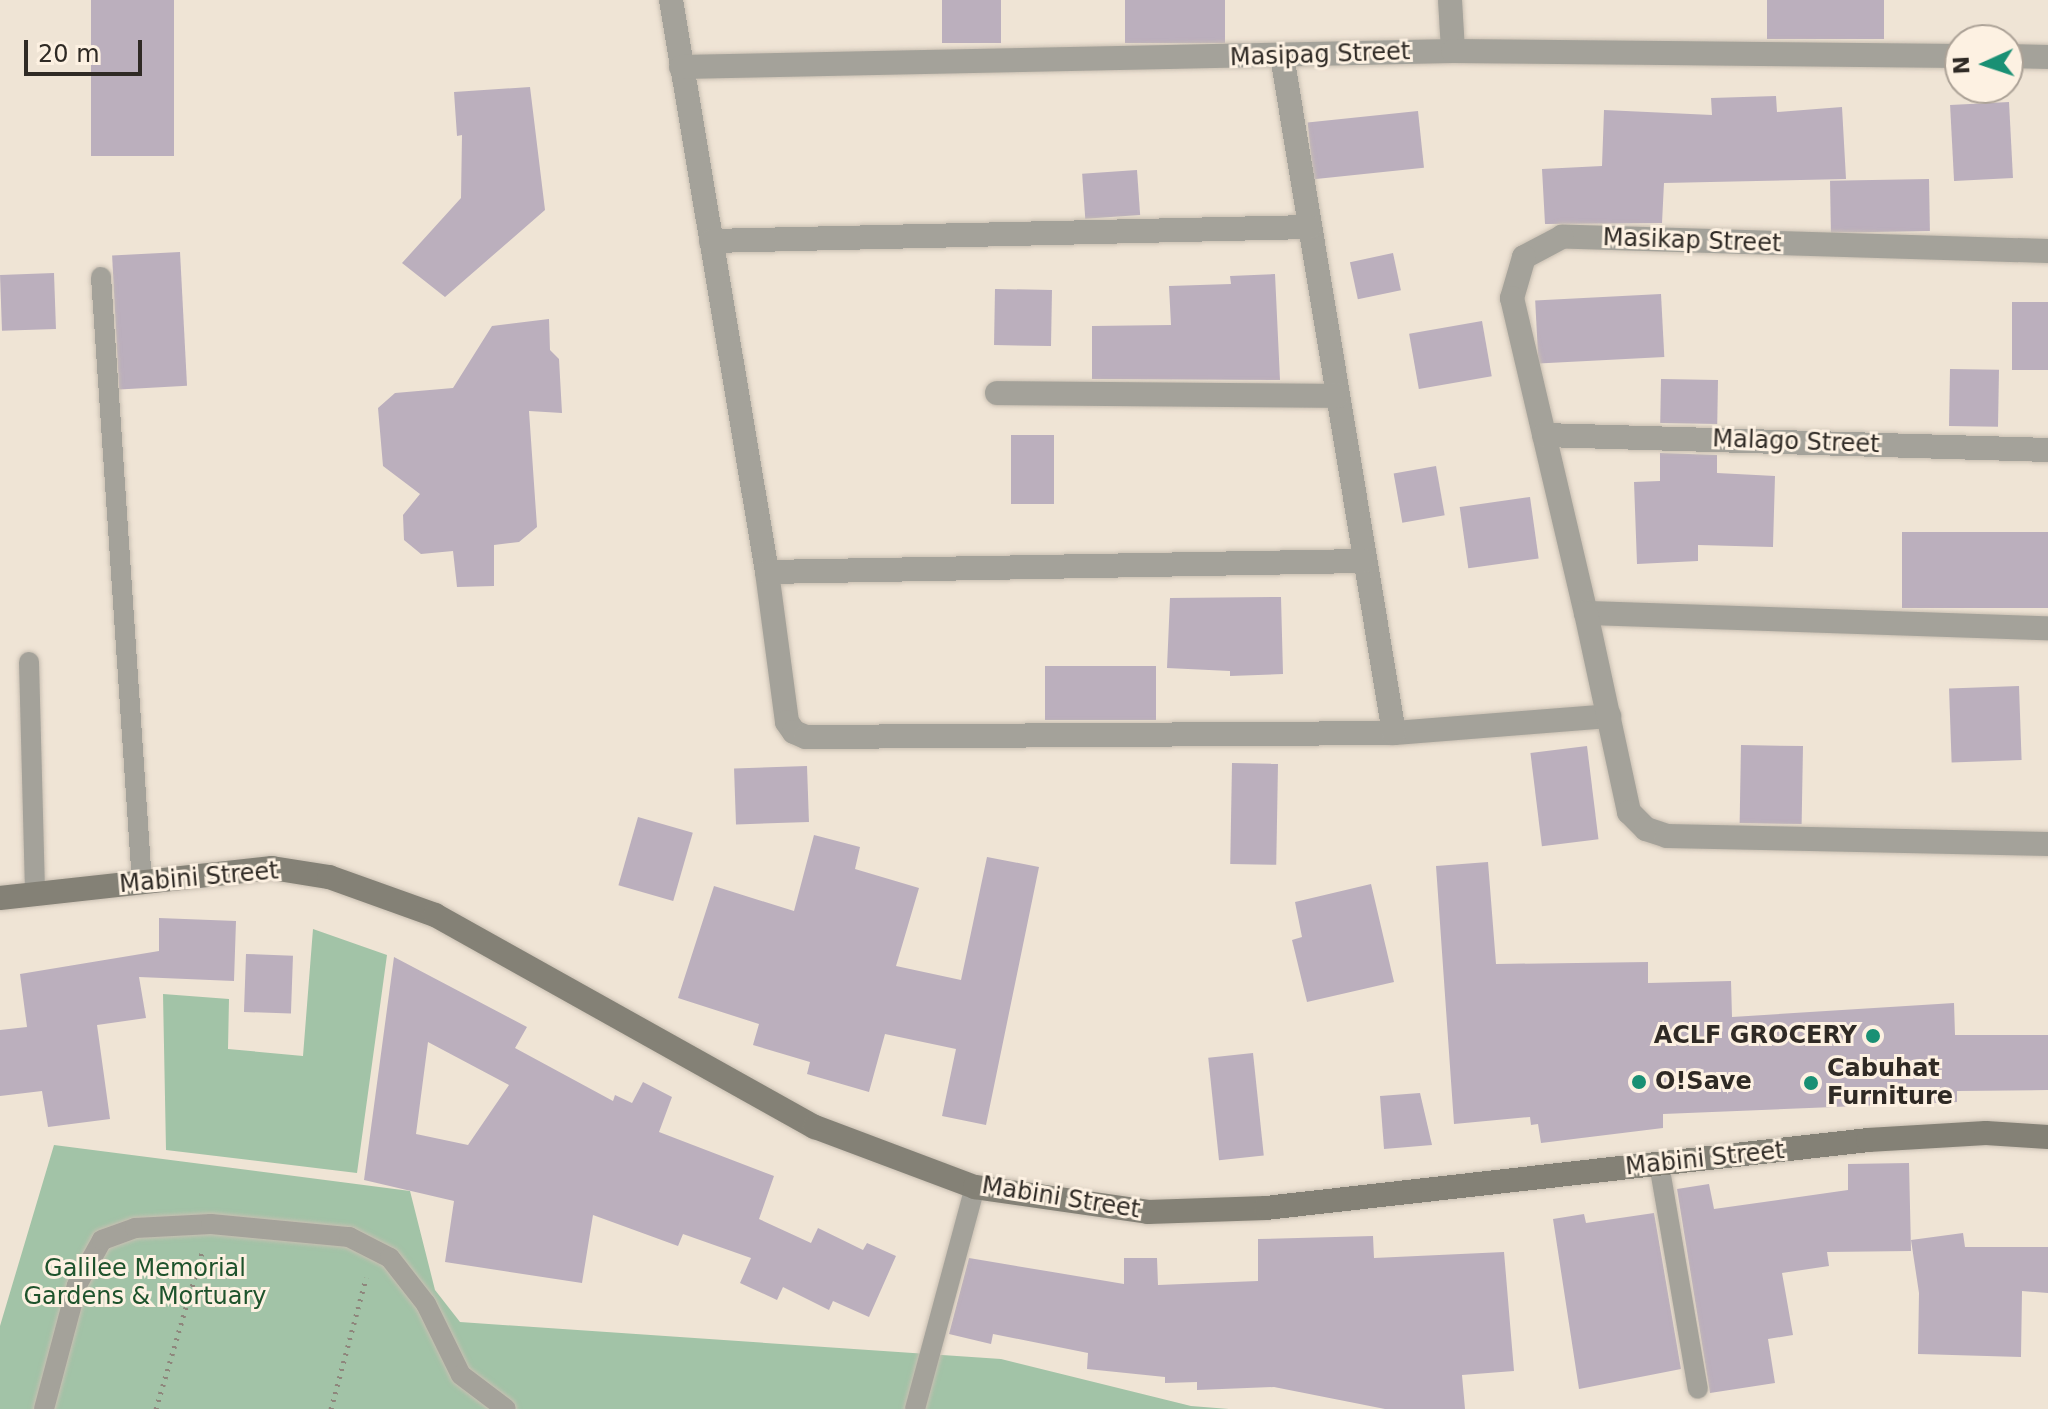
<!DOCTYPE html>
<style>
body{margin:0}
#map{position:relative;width:2048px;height:1409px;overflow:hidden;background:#efe4d5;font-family:"DejaVu Sans",sans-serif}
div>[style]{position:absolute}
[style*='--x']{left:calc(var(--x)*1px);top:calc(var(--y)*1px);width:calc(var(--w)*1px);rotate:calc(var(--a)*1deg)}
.green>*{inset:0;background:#a2c3a7}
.building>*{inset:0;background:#bbafbd;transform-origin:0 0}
.path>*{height:5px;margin-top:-2.5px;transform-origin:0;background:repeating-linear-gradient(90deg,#8e867c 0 2px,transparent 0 8px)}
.roads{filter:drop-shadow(0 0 2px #c9bfb2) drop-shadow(0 0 2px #c9bfb2)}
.lane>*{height:20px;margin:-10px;padding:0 10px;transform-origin:10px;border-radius:10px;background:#a4a29a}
.street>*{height:24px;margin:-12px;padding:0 12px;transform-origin:12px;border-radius:12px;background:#a4a29a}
.secondary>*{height:24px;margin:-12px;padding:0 12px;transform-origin:12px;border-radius:12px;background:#848176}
.dots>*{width:22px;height:22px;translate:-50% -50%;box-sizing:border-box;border:4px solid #fdf1e2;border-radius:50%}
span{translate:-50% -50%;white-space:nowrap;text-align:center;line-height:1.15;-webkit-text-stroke:6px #fdf1e2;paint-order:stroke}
.street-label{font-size:24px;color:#2f2a25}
.poi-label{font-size:24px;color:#2f2a25;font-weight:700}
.right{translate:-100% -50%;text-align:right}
.left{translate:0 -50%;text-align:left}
.park-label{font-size:24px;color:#1e532c}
.north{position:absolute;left:1944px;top:24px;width:80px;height:80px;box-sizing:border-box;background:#fdf1e2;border:2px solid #aba196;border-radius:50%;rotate:267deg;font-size:22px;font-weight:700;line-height:32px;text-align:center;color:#2f2a25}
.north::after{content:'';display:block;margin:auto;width:28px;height:36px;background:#199074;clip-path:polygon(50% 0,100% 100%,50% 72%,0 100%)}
.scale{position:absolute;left:24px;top:40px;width:118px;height:36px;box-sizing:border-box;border:4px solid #2f2a25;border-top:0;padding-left:10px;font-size:24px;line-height:28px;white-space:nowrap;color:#2f2a25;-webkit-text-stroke:6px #fdf1e2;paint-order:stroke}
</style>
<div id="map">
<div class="green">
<i style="clip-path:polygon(313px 929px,387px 955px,357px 1173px,166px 1150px,163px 994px,229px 999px,228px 1049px,303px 1056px)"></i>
<i style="clip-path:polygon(54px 1145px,410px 1191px,435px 1290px,460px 1322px,1001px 1359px,1191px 1406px,1229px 1409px,0 1409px,0 1326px)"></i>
</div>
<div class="building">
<i style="left:91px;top:0;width:83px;height:156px"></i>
<i style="left:942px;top:0;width:59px;height:43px"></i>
<i style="left:1125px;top:0;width:100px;height:43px"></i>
<i style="left:1767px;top:0;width:117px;height:39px"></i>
<i style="clip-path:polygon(530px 87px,545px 210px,445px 297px,402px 263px,461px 198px,462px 135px,457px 136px,454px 92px)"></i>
<i style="clip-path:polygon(1776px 96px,1777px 112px,1842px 107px,1846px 179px,1664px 183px,1662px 223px,1545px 224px,1542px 169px,1602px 166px,1604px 110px,1712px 115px,1711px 98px)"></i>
<i style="left:2009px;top:102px;width:76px;height:59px;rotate:87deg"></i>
<i style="left:1418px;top:111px;width:57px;height:111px;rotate:84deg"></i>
<i style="left:1137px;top:170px;width:45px;height:55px;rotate:86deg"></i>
<i style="left:1929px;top:179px;width:52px;height:99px;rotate:89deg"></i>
<i style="left:180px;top:252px;width:134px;height:68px;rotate:87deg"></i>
<i style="left:1393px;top:253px;width:38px;height:44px;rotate:78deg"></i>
<i style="left:54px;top:273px;width:56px;height:54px;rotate:88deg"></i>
<i style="clip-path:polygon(1275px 274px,1280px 380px,1092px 379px,1092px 326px,1171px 325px,1169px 286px,1231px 284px,1230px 276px)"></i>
<i style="left:995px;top:289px;width:57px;height:56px;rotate:1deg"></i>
<i style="left:1661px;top:294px;width:63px;height:126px;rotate:87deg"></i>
<i style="left:2048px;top:302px;width:68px;height:36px;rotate:90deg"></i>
<i style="clip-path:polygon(549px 319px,550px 350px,559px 359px,562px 413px,529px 411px,537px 527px,519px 542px,494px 545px,494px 586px,457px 587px,453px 551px,421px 554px,404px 540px,403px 515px,420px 494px,383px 466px,378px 408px,395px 393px,453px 388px,492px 326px)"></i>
<i style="left:1482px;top:321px;width:56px;height:74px;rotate:80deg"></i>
<i style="left:1950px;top:369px;width:49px;height:57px;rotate:1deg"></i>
<i style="left:1661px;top:379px;width:57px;height:44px;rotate:1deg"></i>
<i style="left:1011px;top:435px;width:43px;height:69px"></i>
<i style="clip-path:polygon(1660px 453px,1717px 455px,1717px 473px,1775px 476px,1773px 547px,1698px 545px,1698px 561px,1637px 564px,1634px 482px,1660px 481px)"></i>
<i style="left:1436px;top:466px;width:50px;height:43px;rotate:80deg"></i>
<i style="left:1530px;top:497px;width:62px;height:71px;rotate:82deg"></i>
<i style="left:1902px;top:532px;width:146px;height:76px"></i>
<i style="clip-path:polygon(1281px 597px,1283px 674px,1230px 676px,1230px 671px,1167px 668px,1170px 598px)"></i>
<i style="left:1156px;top:666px;width:54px;height:111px;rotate:90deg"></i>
<i style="left:2019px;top:686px;width:74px;height:70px;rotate:88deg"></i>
<i style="left:1741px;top:745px;width:62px;height:78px;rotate:1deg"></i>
<i style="left:1587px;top:746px;width:94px;height:57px;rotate:83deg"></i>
<i style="left:1232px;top:763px;width:46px;height:101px;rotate:1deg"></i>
<i style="left:807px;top:766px;width:56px;height:73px;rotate:88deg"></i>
<i style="left:638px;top:817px;width:57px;height:71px;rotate:16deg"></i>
<i style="clip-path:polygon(814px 835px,860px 847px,855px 869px,919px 888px,896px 966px,961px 980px,987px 857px,1039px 867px,986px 1125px,942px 1116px,956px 1049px,885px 1034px,869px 1092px,807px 1074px,810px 1062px,753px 1045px,759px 1024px,678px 998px,714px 886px,794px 911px)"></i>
<i style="clip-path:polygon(1488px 862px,1496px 964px,1648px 962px,1648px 983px,1731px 981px,1732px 1017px,1954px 1003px,1955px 1035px,2048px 1035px,2048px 1090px,1957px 1091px,1957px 1102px,1663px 1114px,1663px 1128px,1541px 1143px,1538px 1124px,1531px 1125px,1530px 1117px,1454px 1124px,1436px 866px)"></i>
<i style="clip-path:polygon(1371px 884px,1394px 982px,1307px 1002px,1292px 940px,1302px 937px,1295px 902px)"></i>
<i style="clip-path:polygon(159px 918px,236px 921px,234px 981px,139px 977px,146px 1018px,97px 1025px,110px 1119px,48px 1127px,42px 1091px,0 1096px,0 1030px,27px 1027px,20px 974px,159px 951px)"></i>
<i style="left:246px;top:954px;width:47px;height:58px;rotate:2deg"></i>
<i style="clip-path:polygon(evenodd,394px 957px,527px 1027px,515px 1048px,613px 1101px,615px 1095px,632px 1103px,643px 1082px,672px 1097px,659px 1132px,774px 1176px,759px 1219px,811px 1243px,818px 1228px,863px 1250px,867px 1243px,896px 1256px,869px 1317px,833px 1301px,829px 1310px,783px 1287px,777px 1300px,740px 1283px,751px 1258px,683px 1234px,678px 1246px,593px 1215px,582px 1283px,445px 1262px,454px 1201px,364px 1180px,394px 957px,428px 1042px,509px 1085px,468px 1145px,416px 1134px,428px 1042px)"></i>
<i style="left:1253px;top:1053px;width:103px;height:45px;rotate:84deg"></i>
<i style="clip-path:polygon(1420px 1093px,1432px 1145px,1384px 1149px,1380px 1096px)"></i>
<i style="clip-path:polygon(1909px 1163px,1911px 1251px,1827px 1252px,1829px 1266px,1782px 1273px,1793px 1335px,1768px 1339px,1775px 1383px,1710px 1393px,1677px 1189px,1709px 1184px,1714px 1209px,1848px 1190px,1848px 1164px)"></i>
<i style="clip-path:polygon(1654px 1213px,1681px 1369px,1579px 1389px,1553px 1219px,1584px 1214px,1586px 1223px)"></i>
<i style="clip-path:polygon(1963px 1233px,1965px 1247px,2048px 1247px,2048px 1293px,2022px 1291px,2021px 1357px,1918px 1354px,1919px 1293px,1911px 1240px)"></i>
<i style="clip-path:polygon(1373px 1236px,1374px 1258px,1504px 1252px,1514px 1371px,1462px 1375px,1465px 1409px,1385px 1409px,1274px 1387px,1197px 1390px,1197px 1382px,1165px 1383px,1165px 1377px,1087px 1369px,1088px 1353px,993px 1334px,991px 1344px,949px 1334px,969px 1258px,1124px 1284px,1124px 1258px,1157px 1258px,1158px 1285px,1258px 1281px,1258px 1239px)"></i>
</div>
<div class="path">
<i style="--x:156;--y:1409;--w:163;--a:-73.6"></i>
<i style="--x:331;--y:1409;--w:136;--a:-75"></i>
</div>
<div class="roads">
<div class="lane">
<i style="--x:101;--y:277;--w:607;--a:86.13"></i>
<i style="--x:29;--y:662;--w:231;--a:88.5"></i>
<i style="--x:1659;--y:1164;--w:228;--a:80.2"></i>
<i style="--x:44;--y:1409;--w:128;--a:-75.1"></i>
<i style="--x:77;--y:1285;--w:51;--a:-60.9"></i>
<i style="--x:102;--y:1240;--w:35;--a:-20"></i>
<i style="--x:135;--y:1228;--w:76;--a:-3"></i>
<i style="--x:211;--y:1224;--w:139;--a:5.4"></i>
<i style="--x:349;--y:1237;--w:46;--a:27.1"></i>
<i style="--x:390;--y:1258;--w:58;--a:52"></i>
<i style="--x:426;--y:1304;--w:79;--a:63.8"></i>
<i style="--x:461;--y:1375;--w:56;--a:37.1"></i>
<i style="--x:915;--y:1409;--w:230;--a:-74.9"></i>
</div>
<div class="street">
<i style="--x:671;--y:0;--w:580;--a:80.47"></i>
<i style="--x:767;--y:572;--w:151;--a:82.4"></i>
<i style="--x:787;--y:722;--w:12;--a:55"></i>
<i style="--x:794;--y:732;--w:13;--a:23"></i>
<i style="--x:806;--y:737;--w:588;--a:-0.39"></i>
<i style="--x:1394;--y:733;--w:216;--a:-4.5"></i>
<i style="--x:1450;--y:0;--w:51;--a:86.6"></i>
<i style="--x:1282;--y:56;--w:686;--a:80.61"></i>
<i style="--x:2008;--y:56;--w:40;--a:1.4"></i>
<i style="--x:681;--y:67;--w:772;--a:-1.19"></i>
<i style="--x:1453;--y:51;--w:507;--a:0.57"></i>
<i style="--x:711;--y:241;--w:599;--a:-1.34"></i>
<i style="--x:2048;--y:251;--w:486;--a:-178.3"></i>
<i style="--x:1562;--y:237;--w:43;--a:152.2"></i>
<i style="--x:1524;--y:257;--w:43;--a:106.3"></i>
<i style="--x:1512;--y:298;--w:324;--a:76.8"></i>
<i style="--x:1586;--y:613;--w:462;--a:1.9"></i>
<i style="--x:997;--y:393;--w:340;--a:0.5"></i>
<i style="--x:1544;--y:435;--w:504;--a:1.7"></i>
<i style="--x:767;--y:572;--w:597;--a:-1.06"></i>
<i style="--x:1586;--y:613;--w:204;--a:77.8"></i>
<i style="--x:1629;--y:812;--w:24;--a:45"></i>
<i style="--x:1646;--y:829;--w:22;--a:18"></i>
<i style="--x:1667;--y:836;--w:381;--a:1.2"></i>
</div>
<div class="secondary">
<i style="--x:0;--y:898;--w:274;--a:-6.3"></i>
<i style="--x:272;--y:868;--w:58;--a:9"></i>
<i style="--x:329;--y:877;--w:113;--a:19.7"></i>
<i style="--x:435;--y:915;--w:435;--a:29.2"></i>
<i style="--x:815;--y:1127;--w:171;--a:20.6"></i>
<i style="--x:975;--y:1187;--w:175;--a:8.2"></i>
<i style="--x:1148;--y:1212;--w:118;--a:-1.9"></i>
<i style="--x:1266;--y:1208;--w:606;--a:-6.44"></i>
<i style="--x:1868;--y:1140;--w:118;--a:-3.4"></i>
<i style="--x:1986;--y:1133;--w:62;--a:3.7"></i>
</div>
</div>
<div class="dots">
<i style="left:1873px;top:1036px;background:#199074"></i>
<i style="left:1639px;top:1082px;background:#199074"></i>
<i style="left:1811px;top:1083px;background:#199074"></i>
</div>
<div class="street-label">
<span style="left:1320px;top:55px;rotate:-2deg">Masipag Street</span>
<span style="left:1692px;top:241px;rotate:2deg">Masikap Street</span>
<span style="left:1796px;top:442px;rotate:2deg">Malago Street</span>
<span style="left:199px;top:878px;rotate:-5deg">Mabini Street</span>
<span style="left:1705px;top:1159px;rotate:-6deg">Mabini Street</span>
<span style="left:1061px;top:1198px;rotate:9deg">Mabini Street</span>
</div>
<div class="poi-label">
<span class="right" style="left:1857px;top:1036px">ACLF GROCERY</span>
<span class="left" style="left:1827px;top:1083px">Cabuhat<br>Furniture</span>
<span class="left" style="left:1655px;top:1082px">O!Save</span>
</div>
<div class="park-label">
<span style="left:145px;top:1283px">Galilee Memorial<br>Gardens &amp; Mortuary</span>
</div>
<div class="north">N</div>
<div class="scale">20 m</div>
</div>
